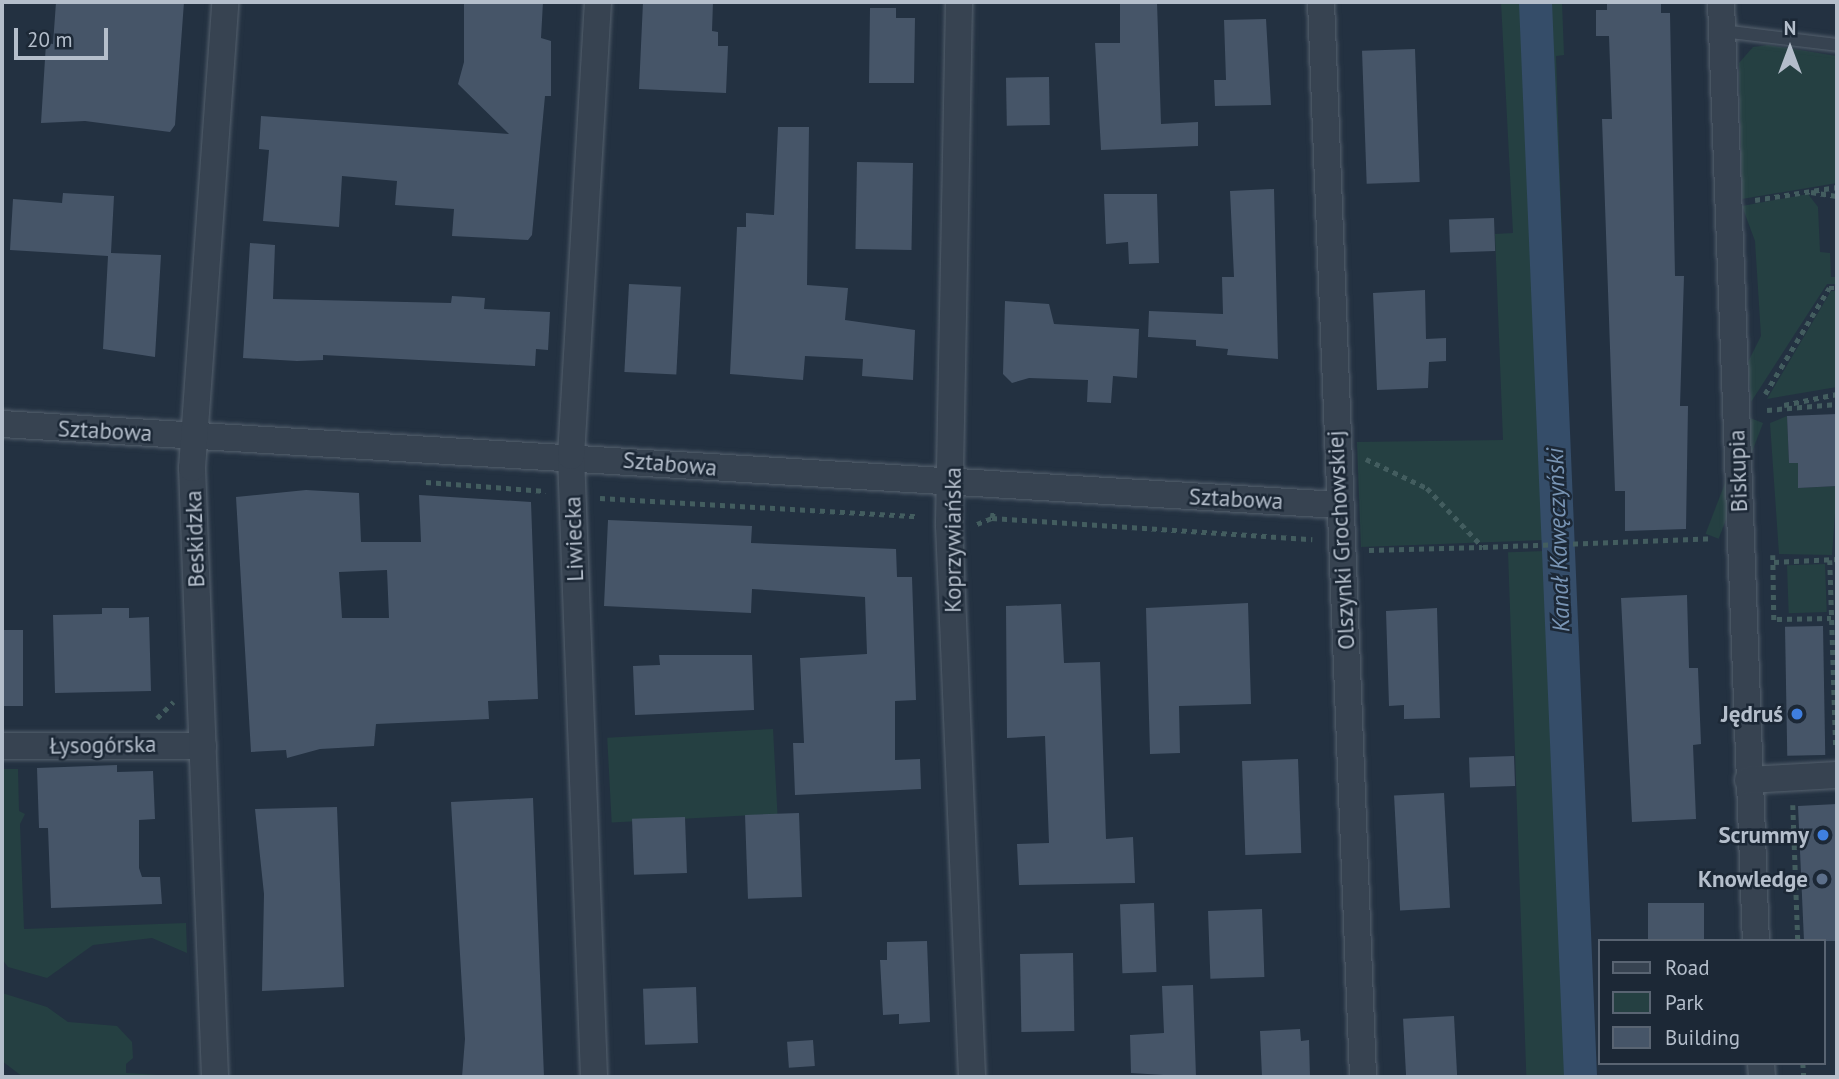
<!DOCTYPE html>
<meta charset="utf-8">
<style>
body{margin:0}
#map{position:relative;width:1839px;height:1079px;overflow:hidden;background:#233141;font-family:"PT Sans",sans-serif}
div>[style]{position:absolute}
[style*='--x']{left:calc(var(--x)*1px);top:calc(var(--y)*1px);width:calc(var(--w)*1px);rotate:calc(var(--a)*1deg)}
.green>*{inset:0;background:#254042;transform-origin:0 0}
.canal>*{height:33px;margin:-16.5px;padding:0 16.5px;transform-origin:16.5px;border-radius:16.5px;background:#354d69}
.building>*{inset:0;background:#465568;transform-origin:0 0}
.path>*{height:4.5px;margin-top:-2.25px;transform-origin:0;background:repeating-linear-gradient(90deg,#435d5f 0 5px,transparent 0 10px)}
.roads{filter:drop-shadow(0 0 2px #55616e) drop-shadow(0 0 2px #55616e)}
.service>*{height:12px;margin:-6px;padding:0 6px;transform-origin:6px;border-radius:6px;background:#374351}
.minor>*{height:26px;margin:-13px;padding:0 13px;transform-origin:13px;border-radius:13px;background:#374351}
.dots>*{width:19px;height:19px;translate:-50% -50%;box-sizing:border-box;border:4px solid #1c2836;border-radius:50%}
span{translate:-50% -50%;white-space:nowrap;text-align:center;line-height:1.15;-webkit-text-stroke:5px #1c2836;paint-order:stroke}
.street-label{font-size:23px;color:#b4becb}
.poi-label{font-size:23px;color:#b4becb;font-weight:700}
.right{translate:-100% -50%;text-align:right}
.water-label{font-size:24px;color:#7995b5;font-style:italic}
.frame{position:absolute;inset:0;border:4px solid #b4becb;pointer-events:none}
.legend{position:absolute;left:1598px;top:939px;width:228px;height:126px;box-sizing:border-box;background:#1c2836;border:2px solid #596472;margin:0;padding:9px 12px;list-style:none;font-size:21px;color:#b4becb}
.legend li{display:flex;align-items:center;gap:14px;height:35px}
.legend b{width:35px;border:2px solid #596472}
.north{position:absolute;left:1755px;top:14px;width:70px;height:70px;-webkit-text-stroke:5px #1c2836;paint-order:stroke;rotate:0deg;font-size:19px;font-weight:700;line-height:28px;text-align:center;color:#b4becb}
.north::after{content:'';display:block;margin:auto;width:24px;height:32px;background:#b4becb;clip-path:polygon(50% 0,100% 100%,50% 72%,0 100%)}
.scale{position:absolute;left:14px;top:28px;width:94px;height:32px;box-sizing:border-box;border:4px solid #b4becb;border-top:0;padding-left:9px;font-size:21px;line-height:24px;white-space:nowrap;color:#b4becb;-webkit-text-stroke:5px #1c2836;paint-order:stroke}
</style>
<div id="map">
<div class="green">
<i style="clip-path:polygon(1501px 2px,1562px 2px,1564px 55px,1556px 56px,1572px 539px,1361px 547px,1357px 442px,1503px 440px,1495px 234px,1513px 233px)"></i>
<i style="clip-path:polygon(1768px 45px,1837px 56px,1837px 183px,1742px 199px,1739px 63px,1753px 47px)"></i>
<i style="clip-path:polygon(1808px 194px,1818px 207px,1820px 252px,1830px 253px,1831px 277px,1837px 277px,1837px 284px,1827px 284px,1751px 402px,1748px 362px,1761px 336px,1755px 241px,1742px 206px)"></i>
<i style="clip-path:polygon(1831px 291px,1837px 291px,1837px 387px,1767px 399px)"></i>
<i style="clip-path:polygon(1787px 416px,1789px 462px,1798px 463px,1798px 488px,1837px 486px,1832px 555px,1779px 554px,1770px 423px)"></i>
<i style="left:1750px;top:418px;width:14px;height:124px;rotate:21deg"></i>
<i style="left:1573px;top:550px;width:527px;height:65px;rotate:88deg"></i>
<i style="left:1825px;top:564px;width:48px;height:38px;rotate:88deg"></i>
<i style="left:773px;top:729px;width:85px;height:166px;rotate:87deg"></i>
<i style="clip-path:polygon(2px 769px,18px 769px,19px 811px,25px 814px,20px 824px,24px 929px,186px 923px,187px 953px,152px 938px,93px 945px,47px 978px,8px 967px,2px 959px)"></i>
<i style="clip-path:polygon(2px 993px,47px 1007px,68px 1022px,117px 1026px,132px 1042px,133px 1058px,126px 1064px,126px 1073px,192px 1077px,23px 1077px,2px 1061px)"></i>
</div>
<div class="canal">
<i style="--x:1535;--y:2;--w:1076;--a:87.6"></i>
</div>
<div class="building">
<i style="clip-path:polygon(56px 2px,184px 2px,175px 125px,170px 132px,85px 121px,41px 123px,46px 43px,53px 44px)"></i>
<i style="clip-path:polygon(464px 2px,543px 2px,541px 38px,551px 41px,551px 96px,545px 96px,532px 235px,528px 240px,452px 236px,454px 209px,395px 205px,397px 181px,342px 176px,339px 227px,263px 221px,269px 150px,259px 149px,261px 116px,509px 134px,458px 84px,464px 62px)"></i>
<i style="clip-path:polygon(643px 2px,713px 2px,712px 31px,718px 32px,718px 46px,728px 46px,726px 93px,639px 89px)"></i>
<i style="clip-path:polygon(1120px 2px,1157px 2px,1161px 124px,1198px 122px,1198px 146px,1101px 150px,1095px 43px,1120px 43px)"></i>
<i style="clip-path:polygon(1607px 2px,1661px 2px,1661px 13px,1670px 13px,1675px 276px,1684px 276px,1680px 406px,1688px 406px,1686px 529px,1625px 531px,1625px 491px,1615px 491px,1602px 119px,1612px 119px,1609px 36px,1596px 36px,1596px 10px,1607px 10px)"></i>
<i style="clip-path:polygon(870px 8px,896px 8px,896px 18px,915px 18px,914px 83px,869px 83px)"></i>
<i style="clip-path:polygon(1266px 19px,1271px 105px,1215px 106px,1214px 80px,1226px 80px,1224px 20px)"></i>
<i style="left:1415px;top:49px;width:133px;height:53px;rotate:88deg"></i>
<i style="left:1049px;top:77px;width:48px;height:43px;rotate:89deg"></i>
<i style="clip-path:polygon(778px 127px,809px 127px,807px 285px,848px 288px,845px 320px,915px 330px,913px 380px,862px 376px,863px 359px,805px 356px,803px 380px,730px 374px,737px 227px,746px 227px,746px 213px,774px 215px)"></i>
<i style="left:857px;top:162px;width:56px;height:87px;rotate:1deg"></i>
<i style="clip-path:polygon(1274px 189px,1278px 359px,1227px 355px,1228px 349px,1196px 346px,1196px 340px,1148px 337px,1149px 311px,1223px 314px,1222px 277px,1234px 277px,1230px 191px)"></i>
<i style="clip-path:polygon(63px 193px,114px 196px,111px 253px,161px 255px,155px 357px,103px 349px,108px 256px,10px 250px,13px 199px,62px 203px)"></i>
<i style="clip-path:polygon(1104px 194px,1157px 194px,1159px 263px,1129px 264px,1128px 242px,1106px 244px)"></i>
<i style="left:1494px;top:218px;width:33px;height:45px;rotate:88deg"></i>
<i style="clip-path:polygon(250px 243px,275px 245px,273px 299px,451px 303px,452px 296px,485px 298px,484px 309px,550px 312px,548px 350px,536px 349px,535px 366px,323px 355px,323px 360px,297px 361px,243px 358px)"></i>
<i style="left:629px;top:284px;width:52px;height:88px;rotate:3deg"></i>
<i style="clip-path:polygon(1425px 290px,1426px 339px,1446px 338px,1446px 361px,1429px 362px,1428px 388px,1377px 390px,1373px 293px)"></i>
<i style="clip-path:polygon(1005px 301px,1049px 304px,1054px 324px,1139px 329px,1137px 378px,1113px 376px,1111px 403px,1087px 402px,1088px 380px,1029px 378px,1012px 383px,1003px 374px)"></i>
<i style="clip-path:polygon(1837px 414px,1837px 486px,1798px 488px,1798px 463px,1789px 463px,1787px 416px)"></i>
<i style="clip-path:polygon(evenodd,306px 490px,359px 493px,361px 542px,421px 542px,419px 495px,531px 502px,538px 699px,488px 701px,489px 719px,376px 724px,374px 746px,320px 749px,287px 758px,286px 750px,251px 752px,236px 497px,306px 490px,387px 570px,389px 618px,342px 618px,339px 572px,387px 570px)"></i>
<i style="clip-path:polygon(608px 520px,752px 526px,751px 543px,896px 549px,897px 577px,912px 577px,916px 700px,895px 701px,895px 760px,920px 759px,921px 789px,795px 795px,793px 743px,804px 743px,800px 658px,867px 654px,865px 597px,752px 589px,751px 613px,604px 606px)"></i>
<i style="clip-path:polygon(1687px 595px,1689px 668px,1698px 668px,1701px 744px,1693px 745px,1696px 819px,1632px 822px,1621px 598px)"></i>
<i style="clip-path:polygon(1248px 603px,1251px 704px,1179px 706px,1180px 753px,1150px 754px,1146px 608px)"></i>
<i style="clip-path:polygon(1061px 604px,1064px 663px,1100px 662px,1106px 839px,1133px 837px,1135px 883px,1019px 885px,1017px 844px,1049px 843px,1045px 736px,1007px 738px,1006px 606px)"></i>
<i style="clip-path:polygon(102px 608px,129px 608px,129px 618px,149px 617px,151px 691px,55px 693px,53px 615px,102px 614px)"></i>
<i style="clip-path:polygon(1437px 608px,1440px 718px,1404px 719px,1404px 705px,1389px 706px,1386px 611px)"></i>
<i style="left:1823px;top:626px;width:129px;height:38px;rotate:89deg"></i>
<i style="left:2px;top:630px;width:21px;height:76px"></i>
<i style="clip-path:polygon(659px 655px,752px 655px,754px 710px,635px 715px,633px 666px,660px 665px)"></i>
<i style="left:1514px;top:756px;width:30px;height:45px;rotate:88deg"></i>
<i style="left:1298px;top:759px;width:94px;height:56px;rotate:88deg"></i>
<i style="clip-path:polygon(117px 765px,117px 772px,153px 771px,155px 819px,139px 820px,139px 868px,142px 877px,160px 877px,162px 904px,51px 908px,48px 828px,39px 828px,37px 768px)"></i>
<i style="left:1444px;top:793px;width:115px;height:50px;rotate:87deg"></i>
<i style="clip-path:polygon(533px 798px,544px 1077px,462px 1077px,465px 1039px,451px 802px)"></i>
<i style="clip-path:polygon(1837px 804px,1837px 941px,1804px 941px,1798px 806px)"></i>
<i style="clip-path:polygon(337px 807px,344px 987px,262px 991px,264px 894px,255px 809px)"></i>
<i style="left:799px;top:813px;width:84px;height:54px;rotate:88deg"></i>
<i style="left:685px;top:817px;width:56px;height:53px;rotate:88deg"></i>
<i style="left:1154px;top:903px;width:69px;height:34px;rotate:88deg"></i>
<i style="left:1704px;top:903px;width:38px;height:56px;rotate:90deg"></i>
<i style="left:1262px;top:909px;width:68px;height:54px;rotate:88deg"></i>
<i style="clip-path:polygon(927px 941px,930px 1022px,899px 1024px,899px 1014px,883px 1015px,880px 960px,887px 960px,887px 942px)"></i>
<i style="left:1073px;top:953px;width:78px;height:53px;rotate:89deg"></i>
<i style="clip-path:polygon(1193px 985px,1196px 1077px,1131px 1073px,1130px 1035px,1164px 1033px,1162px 986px)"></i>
<i style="left:696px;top:987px;width:56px;height:53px;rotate:88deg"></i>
<i style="left:1454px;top:1016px;width:61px;height:51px;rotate:87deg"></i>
<i style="clip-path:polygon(1300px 1029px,1301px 1041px,1309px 1040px,1310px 1077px,1262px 1077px,1260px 1031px)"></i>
<i style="left:813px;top:1040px;width:26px;height:26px;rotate:86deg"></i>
</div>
<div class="path">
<i style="--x:1811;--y:192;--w:26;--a:9"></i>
<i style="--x:1755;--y:200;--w:83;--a:-9"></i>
<i style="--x:1765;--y:394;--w:124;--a:-58.9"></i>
<i style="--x:1829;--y:288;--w:8;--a:0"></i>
<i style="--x:1784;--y:405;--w:54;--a:-11.7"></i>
<i style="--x:1767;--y:410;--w:70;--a:-4.9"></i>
<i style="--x:1366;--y:459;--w:68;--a:25.4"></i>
<i style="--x:1427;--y:488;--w:81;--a:46.5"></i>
<i style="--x:1483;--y:547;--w:230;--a:-2.2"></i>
<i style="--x:426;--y:482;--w:120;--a:4.3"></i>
<i style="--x:600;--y:498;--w:317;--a:3.3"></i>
<i style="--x:992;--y:518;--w:321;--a:3.8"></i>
<i style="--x:977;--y:524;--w:16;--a:-22"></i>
<i style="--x:992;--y:518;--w:6;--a:-81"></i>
<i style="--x:1369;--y:550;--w:113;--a:-1.5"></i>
<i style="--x:1773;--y:555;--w:67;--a:89.1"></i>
<i style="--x:1830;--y:560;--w:188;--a:88.2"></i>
<i style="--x:1774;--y:562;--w:63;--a:-2.7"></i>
<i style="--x:1777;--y:619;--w:54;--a:-1.1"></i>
<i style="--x:157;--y:718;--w:23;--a:-45"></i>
<i style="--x:1793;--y:805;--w:136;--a:87.9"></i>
<i style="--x:1803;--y:1063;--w:14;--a:86"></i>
</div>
<div class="roads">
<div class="service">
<i style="--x:1722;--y:31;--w:116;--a:6.9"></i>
</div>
<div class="minor">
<i style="--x:959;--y:2;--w:523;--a:91.1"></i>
<i style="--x:949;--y:525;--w:552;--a:87.61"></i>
<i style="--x:1321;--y:2;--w:1076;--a:87.76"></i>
<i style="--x:1721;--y:2;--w:940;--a:87.87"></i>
<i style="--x:2;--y:424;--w:1339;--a:3.47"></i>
<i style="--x:2;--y:746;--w:201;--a:0"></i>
<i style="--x:1748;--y:780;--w:89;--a:-3.2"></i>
<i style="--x:1761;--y:1063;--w:14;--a:86"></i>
<i style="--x:215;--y:1077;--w:609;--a:-92.16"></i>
<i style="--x:192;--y:468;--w:467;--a:-85.9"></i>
<i style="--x:594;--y:1077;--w:621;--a:-92.12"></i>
<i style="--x:571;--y:456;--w:455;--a:-86.6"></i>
</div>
</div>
<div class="dots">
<i style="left:1797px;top:714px;background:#3f7fe0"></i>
<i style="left:1823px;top:835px;background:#3f7fe0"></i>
<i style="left:1822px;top:879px;background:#5c6f8a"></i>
</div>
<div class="street-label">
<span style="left:105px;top:431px;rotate:3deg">Sztabowa</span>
<span style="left:670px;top:464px;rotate:5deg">Sztabowa</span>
<span style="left:1738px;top:471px;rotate:-92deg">Biskupia</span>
<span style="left:1236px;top:499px;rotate:3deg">Sztabowa</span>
<span style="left:195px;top:539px;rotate:-92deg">Beskidzka</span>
<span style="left:574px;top:539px;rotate:-92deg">Liwiecka</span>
<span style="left:953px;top:540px;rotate:-90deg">Koprzywiańska</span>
<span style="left:1341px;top:540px;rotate:-93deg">Olszynki Grochowskiej</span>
<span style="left:103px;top:745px;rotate:-1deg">Łysogórska</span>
</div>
<div class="poi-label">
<span class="right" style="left:1783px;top:714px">Jędruś</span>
<span class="right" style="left:1809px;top:835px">Scrummy</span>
<span class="right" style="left:1808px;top:879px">Knowledge</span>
</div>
<div class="water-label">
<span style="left:1558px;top:540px;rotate:-92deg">Kanał Kawęczyński</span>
</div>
<div class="frame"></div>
<ul class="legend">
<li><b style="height:9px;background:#374351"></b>Road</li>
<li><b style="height:19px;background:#254042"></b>Park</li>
<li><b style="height:19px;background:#465568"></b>Building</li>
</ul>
<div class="north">N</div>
<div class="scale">20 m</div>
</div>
